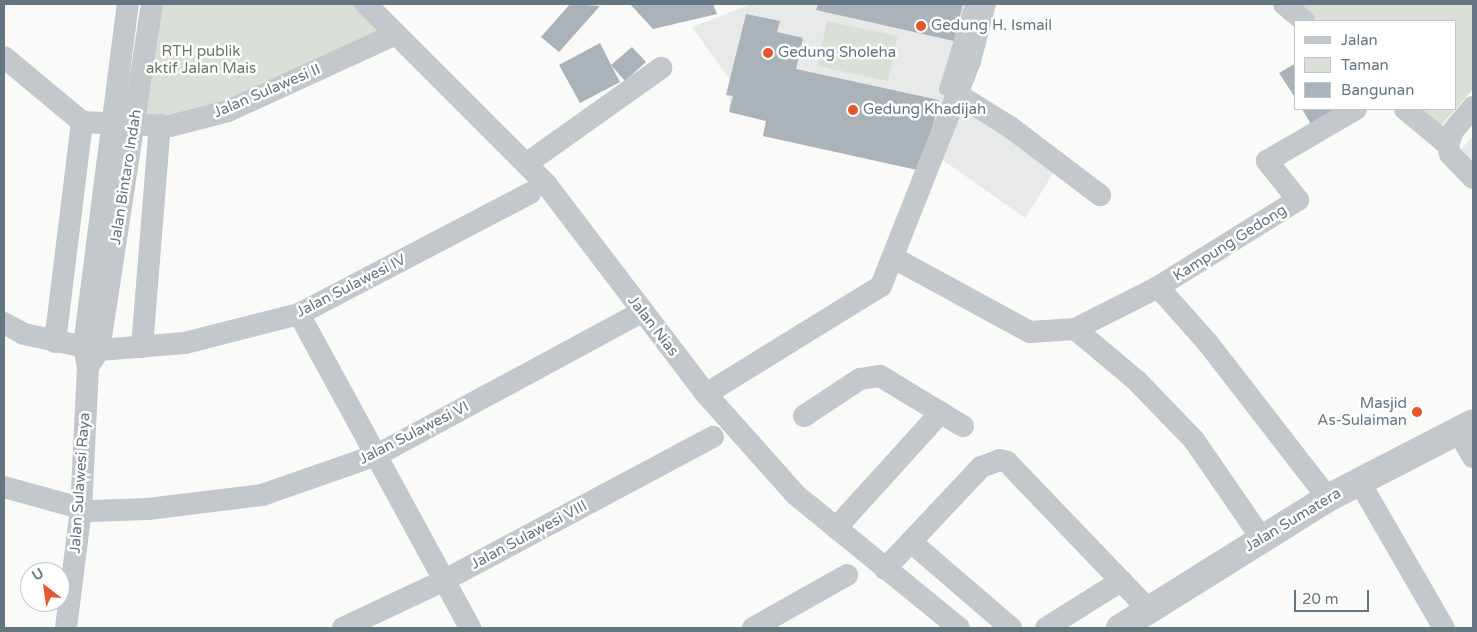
<!DOCTYPE html>
<style>
body{margin:0}
#map{position:relative;width:1477px;height:632px;overflow:hidden;background:#fafaf8;font-family:"Varela Round",sans-serif}
div>[style]{position:absolute}
[style*='--x']{left:calc(var(--x)*1px);top:calc(var(--y)*1px);width:calc(var(--w)*1px);rotate:calc(var(--a)*1deg)}
.built>*{inset:0;background:#e8e9e9}
.green>*{inset:0;background:#dadfd7;transform-origin:0 0}
.building>*{inset:0;background:#aab3b9}
.service>*{height:11px;margin:-5.5px;padding:0 5.5px;transform-origin:5.5px;border-radius:5.5px;background:#c3c8cc}
.minor>*{height:22px;margin:-11px;padding:0 11px;transform-origin:11px;border-radius:11px;background:#c3c8cc}
.tertiary>*{height:28px;margin:-14px;padding:0 14px;transform-origin:14px;border-radius:14px;background:#c3c8cc}
.dots>*{width:14px;height:14px;translate:-50% -50%;box-sizing:border-box;border:2px solid #fff;border-radius:50%}
span{translate:-50% -50%;white-space:nowrap;text-align:center;line-height:1.15;-webkit-text-stroke:5px #fff;paint-order:stroke}
.poi-label{font-size:15px;color:#657683}
.left{translate:0 -50%;text-align:left}
.right{translate:-100% -50%;text-align:right}
.park-label{font-size:15px;color:#687a64}
.street-label{font-size:15px;color:#657683}
.frame{position:absolute;inset:0;border:5px solid #657683;pointer-events:none}
.legend{position:absolute;left:1294px;top:20px;width:162px;height:90px;box-sizing:border-box;background:#fff;border:1px solid #c1c8cd;margin:0;padding:6px 9px;list-style:none;font-size:15px;color:#657683}
.legend li{display:flex;align-items:center;gap:10px;height:25px}
.legend b{width:25px;border:1px solid #c1c8cd}
.north{position:absolute;left:20px;top:562px;width:50px;height:50px;box-sizing:border-box;background:#fff;border:1px solid #c1c8cd;border-radius:50%;rotate:330deg;font-size:14px;font-weight:700;line-height:20px;text-align:center;color:#657683}
.north::after{content:'';display:block;margin:auto;width:18px;height:22px;background:#e4572e;clip-path:polygon(50% 0,100% 100%,50% 72%,0 100%)}
.scale{position:absolute;left:1294px;top:590px;width:75px;height:22px;box-sizing:border-box;border:2px solid #657683;border-top:0;padding-left:6px;font-size:15px;line-height:18px;white-space:nowrap;color:#657683;-webkit-text-stroke:4px #fff;paint-order:stroke}
</style>
<div id="map">
<div class="built">
<i style="clip-path:polygon(751px 4px,977px 4px,950px 94px,1056px 169px,1025px 218px,930px 151px,922px 171px,763px 136px,766px 121px,729px 112px,730px 80px,692px 27px)"></i>
<i style="clip-path:polygon(1473px 136px,1473px 167px,1459px 152px)"></i>
</div>
<div class="green">
<i style="clip-path:polygon(152px 4px,366px 4px,394px 35px,228px 111px,135px 124px)"></i>
<i style="clip-path:polygon(1297px 4px,1473px 4px,1473px 89px,1440px 127px,1419px 109px,1456px 109px,1456px 21px,1318px 21px)"></i>
<i style="left:827px;top:21px;width:72px;height:46px;rotate:12deg"></i>
</div>
<div class="building">
<i style="clip-path:polygon(570px 4px,600px 6px,559px 52px,541px 37px)"></i>
<i style="clip-path:polygon(630px 4px,713px 4px,717px 14px,653px 29px)"></i>
<i style="clip-path:polygon(818px 4px,963px 4px,954px 41px,816px 10px)"></i>
<i style="clip-path:polygon(746px 14px,780px 21px,777px 32px,803px 38px,796px 69px,939px 100px,922px 171px,763px 136px,766px 121px,729px 112px,733px 96px,726px 95px)"></i>
<i style="clip-path:polygon(600px 43px,611px 65px,632px 47px,646px 62px,625px 81px,611px 65px,620px 82px,580px 103px,559px 65px)"></i>
<i style="clip-path:polygon(1296px 63px,1296px 99px,1279px 73px)"></i>
<i style="clip-path:polygon(1302px 109px,1340px 109px,1315px 131px)"></i>
</div>
<div class="service">
<i style="--x:957;--y:94;--w:14;--a:-159"></i>
<i style="--x:944;--y:89;--w:89;--a:-73"></i>
</div>
<div class="minor">
<i style="--x:366;--y:4;--w:255;--a:45"></i>
<i style="--x:546;--y:184;--w:264;--a:52.7"></i>
<i style="--x:706;--y:394;--w:135;--a:48.3"></i>
<i style="--x:796;--y:495;--w:210;--a:39.2"></i>
<i style="--x:1284;--y:4;--w:26;--a:40"></i>
<i style="--x:4;--y:57;--w:102;--a:39.8"></i>
<i style="--x:82;--y:122;--w:88;--a:2.6"></i>
<i style="--x:170;--y:126;--w:60;--a:-14.5"></i>
<i style="--x:228;--y:111;--w:183;--a:-24.6"></i>
<i style="--x:957;--y:94;--w:62;--a:31.9"></i>
<i style="--x:1010;--y:127;--w:113;--a:37.1"></i>
<i style="--x:1473;--y:107;--w:31;--a:130"></i>
<i style="--x:1453;--y:131;--w:15;--a:110"></i>
<i style="--x:1448;--y:145;--w:9;--a:77"></i>
<i style="--x:1450;--y:154;--w:33;--a:46"></i>
<i style="--x:1405;--y:109;--w:56;--a:39.9"></i>
<i style="--x:526;--y:164;--w:166;--a:-35.4"></i>
<i style="--x:894;--y:258;--w:155;--a:28.6"></i>
<i style="--x:1030;--y:332;--w:45;--a:-3.8"></i>
<i style="--x:1075;--y:329;--w:93;--a:-26.8"></i>
<i style="--x:1158;--y:287;--w:165;--a:-31.9"></i>
<i style="--x:1298;--y:200;--w:50;--a:-128.5"></i>
<i style="--x:1267;--y:161;--w:103;--a:-30.3"></i>
<i style="--x:1158;--y:287;--w:74;--a:48.3"></i>
<i style="--x:1207;--y:342;--w:197;--a:52.2"></i>
<i style="--x:299;--y:314;--w:358;--a:61.4"></i>
<i style="--x:4;--y:323;--w:23;--a:29"></i>
<i style="--x:24;--y:334;--w:77;--a:12"></i>
<i style="--x:99;--y:350;--w:86;--a:-4.7"></i>
<i style="--x:185;--y:343;--w:118;--a:-14.3"></i>
<i style="--x:299;--y:314;--w:261;--a:-27.6"></i>
<i style="--x:1075;--y:329;--w:80;--a:39.9"></i>
<i style="--x:1136;--y:380;--w:83;--a:46"></i>
<i style="--x:1194;--y:440;--w:120;--a:55.5"></i>
<i style="--x:55;--y:342;--w:222;--a:-83"></i>
<i style="--x:142;--y:347;--w:223;--a:-85.4"></i>
<i style="--x:92;--y:361;--w:13;--a:-58"></i>
<i style="--x:99;--y:350;--w:350;--a:-81.3"></i>
<i style="--x:706;--y:394;--w:206;--a:-31.7"></i>
<i style="--x:881;--y:286;--w:242;--a:-68.4"></i>
<i style="--x:970;--y:61;--w:59;--a:-75.3"></i>
<i style="--x:804;--y:416;--w:67;--a:-33.5"></i>
<i style="--x:860;--y:379;--w:20;--a:-9"></i>
<i style="--x:880;--y:376;--w:97;--a:31.1"></i>
<i style="--x:1459;--y:433;--w:28;--a:60"></i>
<i style="--x:1359;--y:481;--w:170;--a:60"></i>
<i style="--x:4;--y:487;--w:90;--a:15.4"></i>
<i style="--x:91;--y:511;--w:57;--a:-2"></i>
<i style="--x:148;--y:509;--w:115;--a:-7"></i>
<i style="--x:262;--y:495;--w:122;--a:-19.2"></i>
<i style="--x:377;--y:455;--w:300;--a:-28.4"></i>
<i style="--x:836;--y:528;--w:156;--a:-47.8"></i>
<i style="--x:911;--y:542;--w:132;--a:40.7"></i>
<i style="--x:885;--y:569;--w:140;--a:-46.7"></i>
<i style="--x:981;--y:467;--w:20;--a:-20"></i>
<i style="--x:1000;--y:460;--w:7;--a:16"></i>
<i style="--x:1007;--y:462;--w:207;--a:46.2"></i>
<i style="--x:66;--y:628;--w:119;--a:-82.8"></i>
<i style="--x:81;--y:510;--w:143;--a:-87.2"></i>
<i style="--x:88;--y:367;--w:21;--a:-101"></i>
<i style="--x:84;--y:346;--w:345;--a:-82.7"></i>
<i style="--x:343;--y:628;--w:110;--a:-25.2"></i>
<i style="--x:443;--y:581;--w:306;--a:-28.1"></i>
<i style="--x:753;--y:628;--w:108;--a:-29.4"></i>
<i style="--x:1046;--y:628;--w:89;--a:-32.1"></i>
</div>
<div class="tertiary">
<i style="--x:1120;--y:628;--w:245;--a:-32"></i>
<i style="--x:1328;--y:498;--w:163;--a:-27.3"></i>
</div>
<div class="dots">
<i style="left:921px;top:26px;background:#e4572e"></i>
<i style="left:768px;top:53px;background:#e4572e"></i>
<i style="left:853px;top:110px;background:#e4572e"></i>
<i style="left:1417px;top:412px;background:#e4572e"></i>
</div>
<div class="poi-label">
<span class="left" style="left:931px;top:26px">Gedung H. Ismail</span>
<span class="left" style="left:778px;top:53px">Gedung Sholeha</span>
<span class="left" style="left:863px;top:110px">Gedung Khadijah</span>
<span class="right" style="left:1407px;top:412px">Masjid<br>As-Sulaiman</span>
</div>
<div class="park-label">
<span style="left:201px;top:60px">RTH publik<br>aktif Jalan Mais</span>
</div>
<div class="street-label">
<span style="left:267px;top:91px;rotate:-23deg">Jalan Sulawesi II</span>
<span style="left:126px;top:177px;rotate:-81deg">Jalan Bintaro Indah</span>
<span style="left:1230px;top:243px;rotate:-32deg">Kampung Gedong</span>
<span style="left:351px;top:286px;rotate:-27deg">Jalan Sulawesi IV</span>
<span style="left:653px;top:326px;rotate:52deg">Jalan Nias</span>
<span style="left:414px;top:433px;rotate:-27deg">Jalan Sulawesi VI</span>
<span style="left:80px;top:483px;rotate:-86deg">Jalan Sulawesi Raya</span>
<span style="left:1293px;top:520px;rotate:-31deg">Jalan Sumatera</span>
<span style="left:529px;top:535px;rotate:-28deg">Jalan Sulawesi VIII</span>
</div>
<div class="frame"></div>
<ul class="legend">
<li><b style="height:6px;background:#c3c8cc"></b>Jalan</li>
<li><b style="height:14px;background:#dadfd7"></b>Taman</li>
<li><b style="height:14px;background:#aab3b9"></b>Bangunan</li>
</ul>
<div class="north">U</div>
<div class="scale">20 m</div>
</div>
